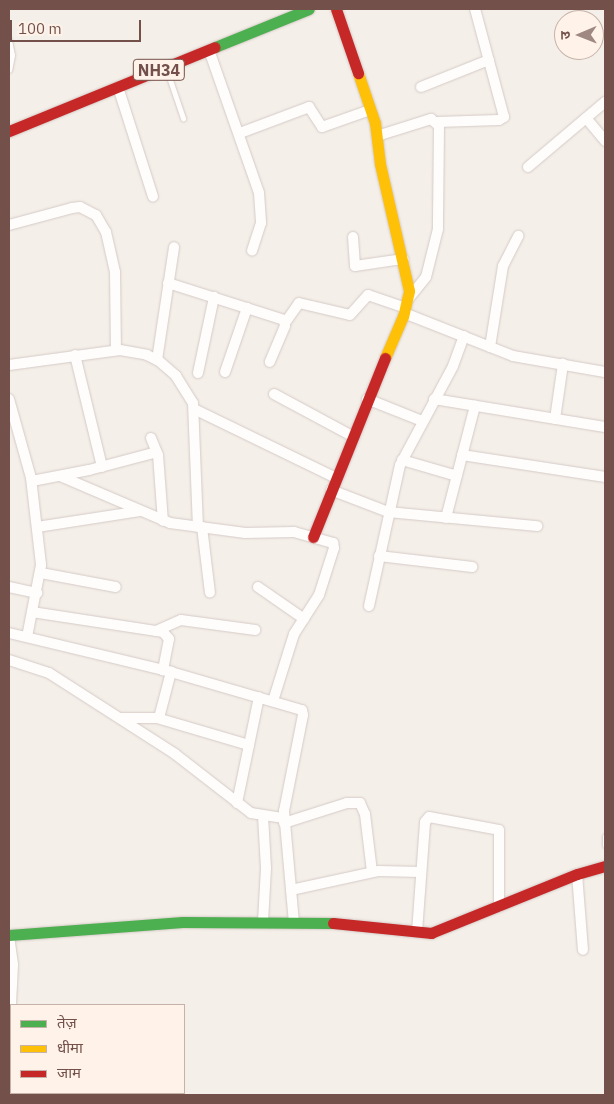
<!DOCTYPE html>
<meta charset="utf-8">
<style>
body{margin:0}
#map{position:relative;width:614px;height:1104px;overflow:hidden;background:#f5efe9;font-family:"IBM Plex Sans","Noto Sans Devanagari",sans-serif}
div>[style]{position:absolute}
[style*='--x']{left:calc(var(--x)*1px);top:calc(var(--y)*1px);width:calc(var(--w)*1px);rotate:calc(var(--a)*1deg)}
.roads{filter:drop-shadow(0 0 1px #d4cac6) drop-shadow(0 0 1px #d4cac6)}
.lane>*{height:5px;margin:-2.5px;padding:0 2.5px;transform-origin:2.5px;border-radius:2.5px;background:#fefdfc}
.street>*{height:10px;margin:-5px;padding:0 5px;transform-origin:5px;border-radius:5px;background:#fefdfc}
.fast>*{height:11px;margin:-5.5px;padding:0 5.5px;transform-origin:5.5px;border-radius:5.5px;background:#4caf50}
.slow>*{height:11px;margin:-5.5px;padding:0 5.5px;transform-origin:5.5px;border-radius:5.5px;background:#ffc107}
.jam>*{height:11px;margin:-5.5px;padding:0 5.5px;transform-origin:5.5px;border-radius:5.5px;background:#c62828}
span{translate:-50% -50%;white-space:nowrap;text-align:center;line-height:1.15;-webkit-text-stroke:5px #fef2e9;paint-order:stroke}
.shield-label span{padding:1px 4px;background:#fef2e9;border:1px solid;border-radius:4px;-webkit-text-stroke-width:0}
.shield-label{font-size:16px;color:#73514a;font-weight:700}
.frame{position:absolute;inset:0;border:10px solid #73514a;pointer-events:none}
.legend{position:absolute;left:10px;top:1004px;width:175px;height:90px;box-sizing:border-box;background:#fef2e9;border:1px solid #c6b2a9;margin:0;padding:6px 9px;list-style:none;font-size:15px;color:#73514a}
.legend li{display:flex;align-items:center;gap:10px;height:25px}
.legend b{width:25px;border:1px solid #c6b2a9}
.north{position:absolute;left:554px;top:10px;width:50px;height:50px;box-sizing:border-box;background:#fef2e9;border:1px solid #c6b2a9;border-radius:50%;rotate:269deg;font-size:14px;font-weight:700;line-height:20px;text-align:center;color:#73514a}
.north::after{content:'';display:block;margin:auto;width:18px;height:22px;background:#a08882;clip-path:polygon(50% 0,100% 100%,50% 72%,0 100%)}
.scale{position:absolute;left:10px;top:20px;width:131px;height:22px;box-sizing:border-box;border:2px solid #73514a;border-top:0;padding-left:6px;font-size:15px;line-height:18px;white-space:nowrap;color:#73514a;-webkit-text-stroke:4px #fef2e9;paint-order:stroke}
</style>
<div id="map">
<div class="roads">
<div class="lane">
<i style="--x:9;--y:40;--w:15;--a:79"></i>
<i style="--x:12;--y:55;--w:15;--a:101"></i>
<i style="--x:167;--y:71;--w:50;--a:71.2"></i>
<i style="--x:605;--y:836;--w:9;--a:90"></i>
</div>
<div class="street">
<i style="--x:209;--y:50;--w:151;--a:70.7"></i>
<i style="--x:259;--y:193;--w:30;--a:86"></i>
<i style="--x:261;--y:223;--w:29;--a:108"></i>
<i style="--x:118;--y:87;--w:115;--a:72.3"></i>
<i style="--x:421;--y:87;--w:73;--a:-21.7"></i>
<i style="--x:586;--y:118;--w:30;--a:50"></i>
<i style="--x:437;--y:122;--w:62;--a:-1.8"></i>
<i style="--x:499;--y:120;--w:6;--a:-31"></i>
<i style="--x:504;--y:117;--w:112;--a:-105"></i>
<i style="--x:240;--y:133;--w:74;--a:-20.6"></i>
<i style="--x:309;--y:107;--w:24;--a:57"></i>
<i style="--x:322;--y:127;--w:51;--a:-19.5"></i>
<i style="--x:377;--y:136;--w:57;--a:-17.5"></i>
<i style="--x:431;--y:119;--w:11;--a:41"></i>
<i style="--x:439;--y:126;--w:103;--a:90.6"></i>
<i style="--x:438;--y:229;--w:49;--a:104"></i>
<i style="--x:426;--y:277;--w:28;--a:129"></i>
<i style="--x:528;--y:167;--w:101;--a:-40.2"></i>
<i style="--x:9;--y:225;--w:65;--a:-15.1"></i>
<i style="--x:72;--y:208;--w:8;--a:-7"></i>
<i style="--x:80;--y:207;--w:18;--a:27"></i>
<i style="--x:96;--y:215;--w:20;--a:60"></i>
<i style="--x:106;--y:232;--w:41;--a:77.3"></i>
<i style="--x:115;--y:272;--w:78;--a:89.3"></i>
<i style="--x:353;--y:237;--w:29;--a:86"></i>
<i style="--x:355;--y:266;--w:49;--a:-8.3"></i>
<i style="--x:168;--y:283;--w:122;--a:17.7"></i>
<i style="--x:284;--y:320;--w:6;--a:81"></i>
<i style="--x:285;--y:326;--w:39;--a:113"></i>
<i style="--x:404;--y:313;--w:117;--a:21.5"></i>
<i style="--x:513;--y:356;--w:93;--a:9.9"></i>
<i style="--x:285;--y:323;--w:24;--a:-55"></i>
<i style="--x:299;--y:303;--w:52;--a:13.2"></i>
<i style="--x:350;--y:315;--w:27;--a:-48"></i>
<i style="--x:368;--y:295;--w:40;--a:18.9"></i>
<i style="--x:490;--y:347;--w:82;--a:-80.9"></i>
<i style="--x:503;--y:266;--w:34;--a:-63"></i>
<i style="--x:75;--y:355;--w:115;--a:76.4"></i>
<i style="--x:157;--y:360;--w:114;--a:-81.4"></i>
<i style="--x:9;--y:365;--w:112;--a:-7.7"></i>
<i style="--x:120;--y:350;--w:27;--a:10"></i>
<i style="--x:147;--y:355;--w:13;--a:27"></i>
<i style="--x:159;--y:361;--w:23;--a:41"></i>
<i style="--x:176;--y:376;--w:32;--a:58"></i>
<i style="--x:193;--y:403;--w:124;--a:87.7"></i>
<i style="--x:225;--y:372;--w:68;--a:-71"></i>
<i style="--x:198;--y:373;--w:78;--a:-78.1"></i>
<i style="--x:274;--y:394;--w:89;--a:28.3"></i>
<i style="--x:9;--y:399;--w:82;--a:74.4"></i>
<i style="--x:31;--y:478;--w:88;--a:83.4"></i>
<i style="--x:41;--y:565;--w:73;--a:101"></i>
<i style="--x:367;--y:399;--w:59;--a:21.8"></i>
<i style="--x:434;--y:399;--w:173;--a:9.3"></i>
<i style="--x:194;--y:409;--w:158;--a:25.9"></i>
<i style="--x:555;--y:419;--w:56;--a:-81.7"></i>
<i style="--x:151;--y:438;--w:18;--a:68"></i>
<i style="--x:158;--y:455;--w:66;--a:85.7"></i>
<i style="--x:462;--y:455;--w:145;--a:8.7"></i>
<i style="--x:402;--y:460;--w:57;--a:16.2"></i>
<i style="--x:60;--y:476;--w:120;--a:23.1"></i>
<i style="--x:170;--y:523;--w:76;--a:7.6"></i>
<i style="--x:245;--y:533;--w:49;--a:-1.2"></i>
<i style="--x:294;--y:532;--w:41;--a:15.8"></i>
<i style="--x:333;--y:543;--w:5;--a:79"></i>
<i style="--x:334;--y:548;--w:49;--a:107.7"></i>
<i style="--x:319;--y:595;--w:46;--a:122.7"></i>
<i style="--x:294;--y:634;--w:70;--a:107.4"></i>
<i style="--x:32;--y:481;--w:58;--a:-10.9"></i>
<i style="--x:89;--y:470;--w:70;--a:-14.8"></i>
<i style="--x:331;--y:490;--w:61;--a:21.1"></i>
<i style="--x:388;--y:512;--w:150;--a:5.4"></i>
<i style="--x:446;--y:518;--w:116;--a:-75.5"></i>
<i style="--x:37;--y:527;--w:104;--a:-8.8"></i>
<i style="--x:202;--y:527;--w:66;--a:83.1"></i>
<i style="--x:379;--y:556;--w:94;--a:6.7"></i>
<i style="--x:41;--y:573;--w:76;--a:10.6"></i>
<i style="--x:9;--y:587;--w:29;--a:12"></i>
<i style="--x:258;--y:587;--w:56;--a:34.8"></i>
<i style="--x:369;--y:606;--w:144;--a:-77.6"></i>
<i style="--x:400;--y:465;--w:112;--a:-61.8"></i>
<i style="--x:453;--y:366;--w:32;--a:-70"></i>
<i style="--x:32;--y:612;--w:133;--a:8.7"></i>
<i style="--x:163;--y:632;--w:9;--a:49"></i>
<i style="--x:169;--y:639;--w:32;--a:101"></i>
<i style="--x:156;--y:631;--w:27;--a:-24"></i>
<i style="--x:181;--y:620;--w:75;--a:7.7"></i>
<i style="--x:9;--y:633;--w:167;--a:13.5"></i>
<i style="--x:171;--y:672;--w:136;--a:16.2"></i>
<i style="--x:302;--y:710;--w:5;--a:79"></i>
<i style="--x:303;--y:715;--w:98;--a:101.2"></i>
<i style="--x:284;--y:811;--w:111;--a:84.9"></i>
<i style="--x:9;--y:660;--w:42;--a:18"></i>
<i style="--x:49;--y:673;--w:150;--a:32.7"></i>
<i style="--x:175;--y:754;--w:96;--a:37.8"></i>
<i style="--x:251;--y:813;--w:33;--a:9"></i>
<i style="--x:120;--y:718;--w:37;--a:0"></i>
<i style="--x:157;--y:718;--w:96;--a:16.4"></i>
<i style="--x:159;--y:718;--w:48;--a:-75.4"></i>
<i style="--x:237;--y:803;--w:108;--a:-78.3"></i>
<i style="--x:263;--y:816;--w:52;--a:86.7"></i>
<i style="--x:266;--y:868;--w:54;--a:93.2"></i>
<i style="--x:284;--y:823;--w:66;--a:-17.6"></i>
<i style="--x:347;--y:803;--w:13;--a:0"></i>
<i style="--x:360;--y:803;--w:12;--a:66"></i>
<i style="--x:365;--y:814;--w:58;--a:83.1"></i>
<i style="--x:577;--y:874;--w:76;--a:85.5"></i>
<i style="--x:291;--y:890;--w:90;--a:-12.2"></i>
<i style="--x:379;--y:871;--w:42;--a:1.4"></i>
<i style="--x:417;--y:932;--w:110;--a:-85.8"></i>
<i style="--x:425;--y:822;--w:6;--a:-51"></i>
<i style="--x:429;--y:817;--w:71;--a:10.5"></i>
<i style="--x:499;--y:830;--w:77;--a:90"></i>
<i style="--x:9;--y:936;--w:29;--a:82"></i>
<i style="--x:13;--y:965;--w:76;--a:93"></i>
</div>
<div class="fast">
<i style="--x:215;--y:47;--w:101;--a:-22"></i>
<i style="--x:9;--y:935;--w:174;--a:-4.3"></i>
<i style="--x:183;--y:922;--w:150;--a:0.4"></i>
</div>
<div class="slow">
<i style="--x:358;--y:73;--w:53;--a:71.2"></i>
<i style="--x:375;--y:123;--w:41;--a:83"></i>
<i style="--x:380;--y:164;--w:130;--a:77.1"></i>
<i style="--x:409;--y:291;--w:26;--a:103"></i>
<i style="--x:403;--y:316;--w:46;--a:113.2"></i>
</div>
<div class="jam">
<i style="--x:336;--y:9;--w:68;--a:71"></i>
<i style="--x:9;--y:131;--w:222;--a:-22.2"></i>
<i style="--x:313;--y:537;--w:193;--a:-68.1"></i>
<i style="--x:333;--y:923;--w:99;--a:5.8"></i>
<i style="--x:431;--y:933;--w:157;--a:-22"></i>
<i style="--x:577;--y:874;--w:29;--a:-16"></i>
</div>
</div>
<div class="shield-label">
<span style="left:159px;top:70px">NH34</span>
</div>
<div class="frame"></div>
<ul class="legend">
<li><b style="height:6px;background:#4caf50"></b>तेज़</li>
<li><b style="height:6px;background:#ffc107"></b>धीमा</li>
<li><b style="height:6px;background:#c62828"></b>जाम</li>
</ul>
<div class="north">उ</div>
<div class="scale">100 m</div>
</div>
